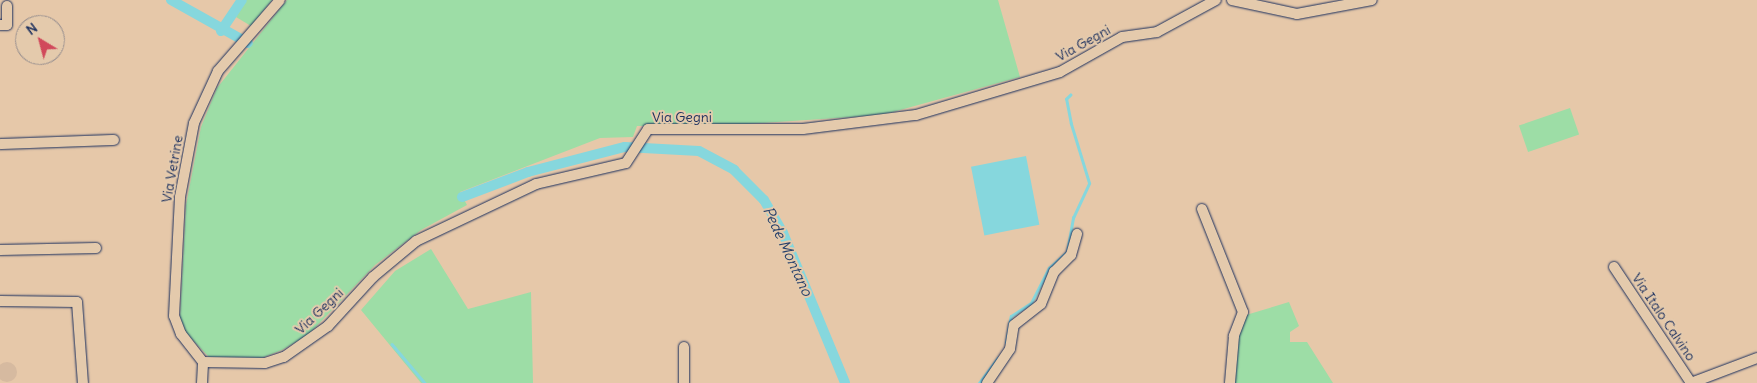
<!DOCTYPE html>
<style>
body{margin:0}
#map{position:relative;width:1757px;height:383px;overflow:hidden;background:#e6c8a9;font-family:Delius,sans-serif}
div>[style]{position:absolute}
[style*='--x']{left:calc(var(--x)*1px);top:calc(var(--y)*1px);width:calc(var(--w)*1px);rotate:calc(var(--a)*1deg)}
.built>*{inset:0;background:#d6baa0}
.round{border-radius:50%}
.green>*{inset:0;background:#9ddda6;transform-origin:0 0}
.water>*{inset:0;background:#86d7dd;transform-origin:0 0}
.stream>*{height:2.5px;margin:-1.25px;padding:0 1.25px;transform-origin:1.25px;border-radius:1.25px;background:#86d7dd}
.canal>*{height:10px;margin:-5px;padding:0 5px;transform-origin:5px;border-radius:5px;background:#86d7dd}
.roads{filter:drop-shadow(0 0 1px #1b2f5e) drop-shadow(0 0 1px #1b2f5e)}
.street>*{height:10px;margin:-5px;padding:0 5px;transform-origin:5px;border-radius:5px;background:#e4caac}
span{translate:-50% -50%;white-space:nowrap;text-align:center;line-height:1.15;-webkit-text-stroke:4px #e4caac;paint-order:stroke}
.street-label{font-size:14px;color:#1b2f5e}
.water-label{font-size:15px;color:#26406b;font-style:italic}
.north{position:absolute;left:15px;top:15px;width:50px;height:50px;box-sizing:border-box;background:#e4caac;border:1px solid #948c8d;border-radius:50%;rotate:323deg;font-size:14px;font-weight:700;line-height:20px;text-align:center;color:#1b2f5e}
.north::after{content:'';display:block;margin:auto;width:18px;height:22px;background:#d1495b;clip-path:polygon(50% 0,100% 100%,50% 72%,0 100%)}
</style>
<div id="map">
<div class="built">
<i class="round" style="left:-3px;top:362px;width:20px;height:20px"></i>
</div>
<div class="green">
<i style="clip-path:polygon(246px 0,272px 0,251px 26px,236px 17px)"></i>
<i style="clip-path:polygon(287px 0,998px 0,1020px 77px,882px 115px,732px 125px,637px 126px,633px 137px,600px 138px,460px 192px,467px 205px,421px 230px,375px 265px,308px 335px,282px 350px,259px 359px,209px 357px,186px 333px,180px 318px,186px 205px,201px 127px,217px 88px)"></i>
<i style="left:1570px;top:108px;width:28px;height:54px;rotate:71deg"></i>
<i style="clip-path:polygon(431px 249px,468px 309px,531px 292px,533px 383px,421px 383px,361px 310px,395px 271px)"></i>
<i style="clip-path:polygon(1289px 302px,1299px 326px,1290px 332px,1290px 342px,1307px 342px,1333px 383px,1232px 383px,1237px 334px,1246px 315px)"></i>
</div>
<div class="water">
<i style="left:1026px;top:156px;width:70px;height:56px;rotate:79deg"></i>
</div>
<div class="stream">
<i style="--x:1006;--y:343;--w:27;--a:-80"></i>
<i style="--x:1011;--y:316;--w:24;--a:-33"></i>
<i style="--x:1031;--y:303;--w:39;--a:-63"></i>
<i style="--x:1049;--y:268;--w:24;--a:-42"></i>
<i style="--x:1067;--y:252;--w:35;--a:-80"></i>
<i style="--x:1073;--y:218;--w:38;--a:-65"></i>
<i style="--x:1089;--y:183;--w:62;--a:-107"></i>
<i style="--x:1071;--y:124;--w:25;--a:-101"></i>
<i style="--x:1066;--y:99;--w:6;--a:-45"></i>
<i style="--x:392;--y:344;--w:51;--a:49.8"></i>
<i style="--x:979;--y:383;--w:31;--a:-53"></i>
</div>
<div class="canal">
<i style="--x:171;--y:0;--w:88;--a:29.2"></i>
<i style="--x:221;--y:31;--w:37;--a:-56"></i>
<i style="--x:462;--y:197;--w:71;--a:-20.7"></i>
<i style="--x:528;--y:172;--w:100;--a:-14.5"></i>
<i style="--x:625;--y:147;--w:74;--a:3.1"></i>
<i style="--x:699;--y:151;--w:40;--a:28"></i>
<i style="--x:734;--y:170;--w:42;--a:45"></i>
<i style="--x:764;--y:200;--w:38;--a:60"></i>
<i style="--x:783;--y:233;--w:162;--a:67.5"></i>
</div>
<div class="roads">
<div class="street">
<i style="--x:1232;--y:0;--w:66;--a:12.2"></i>
<i style="--x:1297;--y:14;--w:76;--a:-10.6"></i>
<i style="--x:0;--y:25;--w:7;--a:0"></i>
<i style="--x:7;--y:25;--w:19;--a:-90"></i>
<i style="--x:0;--y:144;--w:114;--a:-2"></i>
<i style="--x:1202;--y:209;--w:111;--a:68.3"></i>
<i style="--x:1243;--y:312;--w:26;--a:111"></i>
<i style="--x:1234;--y:336;--w:47;--a:94.9"></i>
<i style="--x:0;--y:250;--w:96;--a:-1.2"></i>
<i style="--x:1614;--y:267;--w:139;--a:56.4"></i>
<i style="--x:0;--y:301;--w:77;--a:0.7"></i>
<i style="--x:77;--y:302;--w:81;--a:85.8"></i>
<i style="--x:203;--y:362;--w:62;--a:0.9"></i>
<i style="--x:265;--y:363;--w:20;--a:-18"></i>
<i style="--x:284;--y:357;--w:54;--a:-35.2"></i>
<i style="--x:328;--y:326;--w:67;--a:-47.4"></i>
<i style="--x:373;--y:277;--w:56;--a:-39.9"></i>
<i style="--x:416;--y:241;--w:133;--a:-25.4"></i>
<i style="--x:536;--y:184;--w:92;--a:-13.1"></i>
<i style="--x:626;--y:163;--w:40;--a:-57.1"></i>
<i style="--x:648;--y:129;--w:155;--a:0"></i>
<i style="--x:803;--y:129;--w:114;--a:-7.1"></i>
<i style="--x:916;--y:115;--w:150;--a:-16.6"></i>
<i style="--x:1060;--y:72;--w:71;--a:-29.4"></i>
<i style="--x:1122;--y:37;--w:35;--a:-8"></i>
<i style="--x:1157;--y:32;--w:67;--a:-28.5"></i>
<i style="--x:203;--y:362;--w:36;--a:-128"></i>
<i style="--x:181;--y:334;--w:19;--a:-111"></i>
<i style="--x:174;--y:316;--w:119;--a:-87.1"></i>
<i style="--x:180;--y:197;--w:75;--a:-79.3"></i>
<i style="--x:194;--y:123;--w:57;--a:-65.2"></i>
<i style="--x:218;--y:71;--w:94;--a:-48.9"></i>
<i style="--x:202;--y:383;--w:21;--a:-87"></i>
<i style="--x:684;--y:383;--w:36;--a:-90"></i>
<i style="--x:987;--y:383;--w:41;--a:-55.9"></i>
<i style="--x:1010;--y:349;--w:24;--a:-81"></i>
<i style="--x:1014;--y:325;--w:34;--a:-38"></i>
<i style="--x:1041;--y:304;--w:35;--a:-68"></i>
<i style="--x:1054;--y:272;--w:24;--a:-45"></i>
<i style="--x:1071;--y:255;--w:22;--a:-74"></i>
<i style="--x:1691;--y:383;--w:71;--a:-20.7"></i>
</div>
</div>
<div class="street-label">
<span style="left:1083px;top:43px;rotate:-29deg">Via Gegni</span>
<span style="left:682px;top:117px">Via Gegni</span>
<span style="left:172px;top:169px;rotate:-80deg">Via Vetrine</span>
<span style="left:319px;top:311px;rotate:-43deg">Via Gegni</span>
<span style="left:1664px;top:317px;rotate:56deg">Via Italo Calvino</span>
</div>
<div class="water-label">
<span style="left:788px;top:251px;rotate:65deg">Pede Montano</span>
</div>
<div class="north">N</div>
</div>
